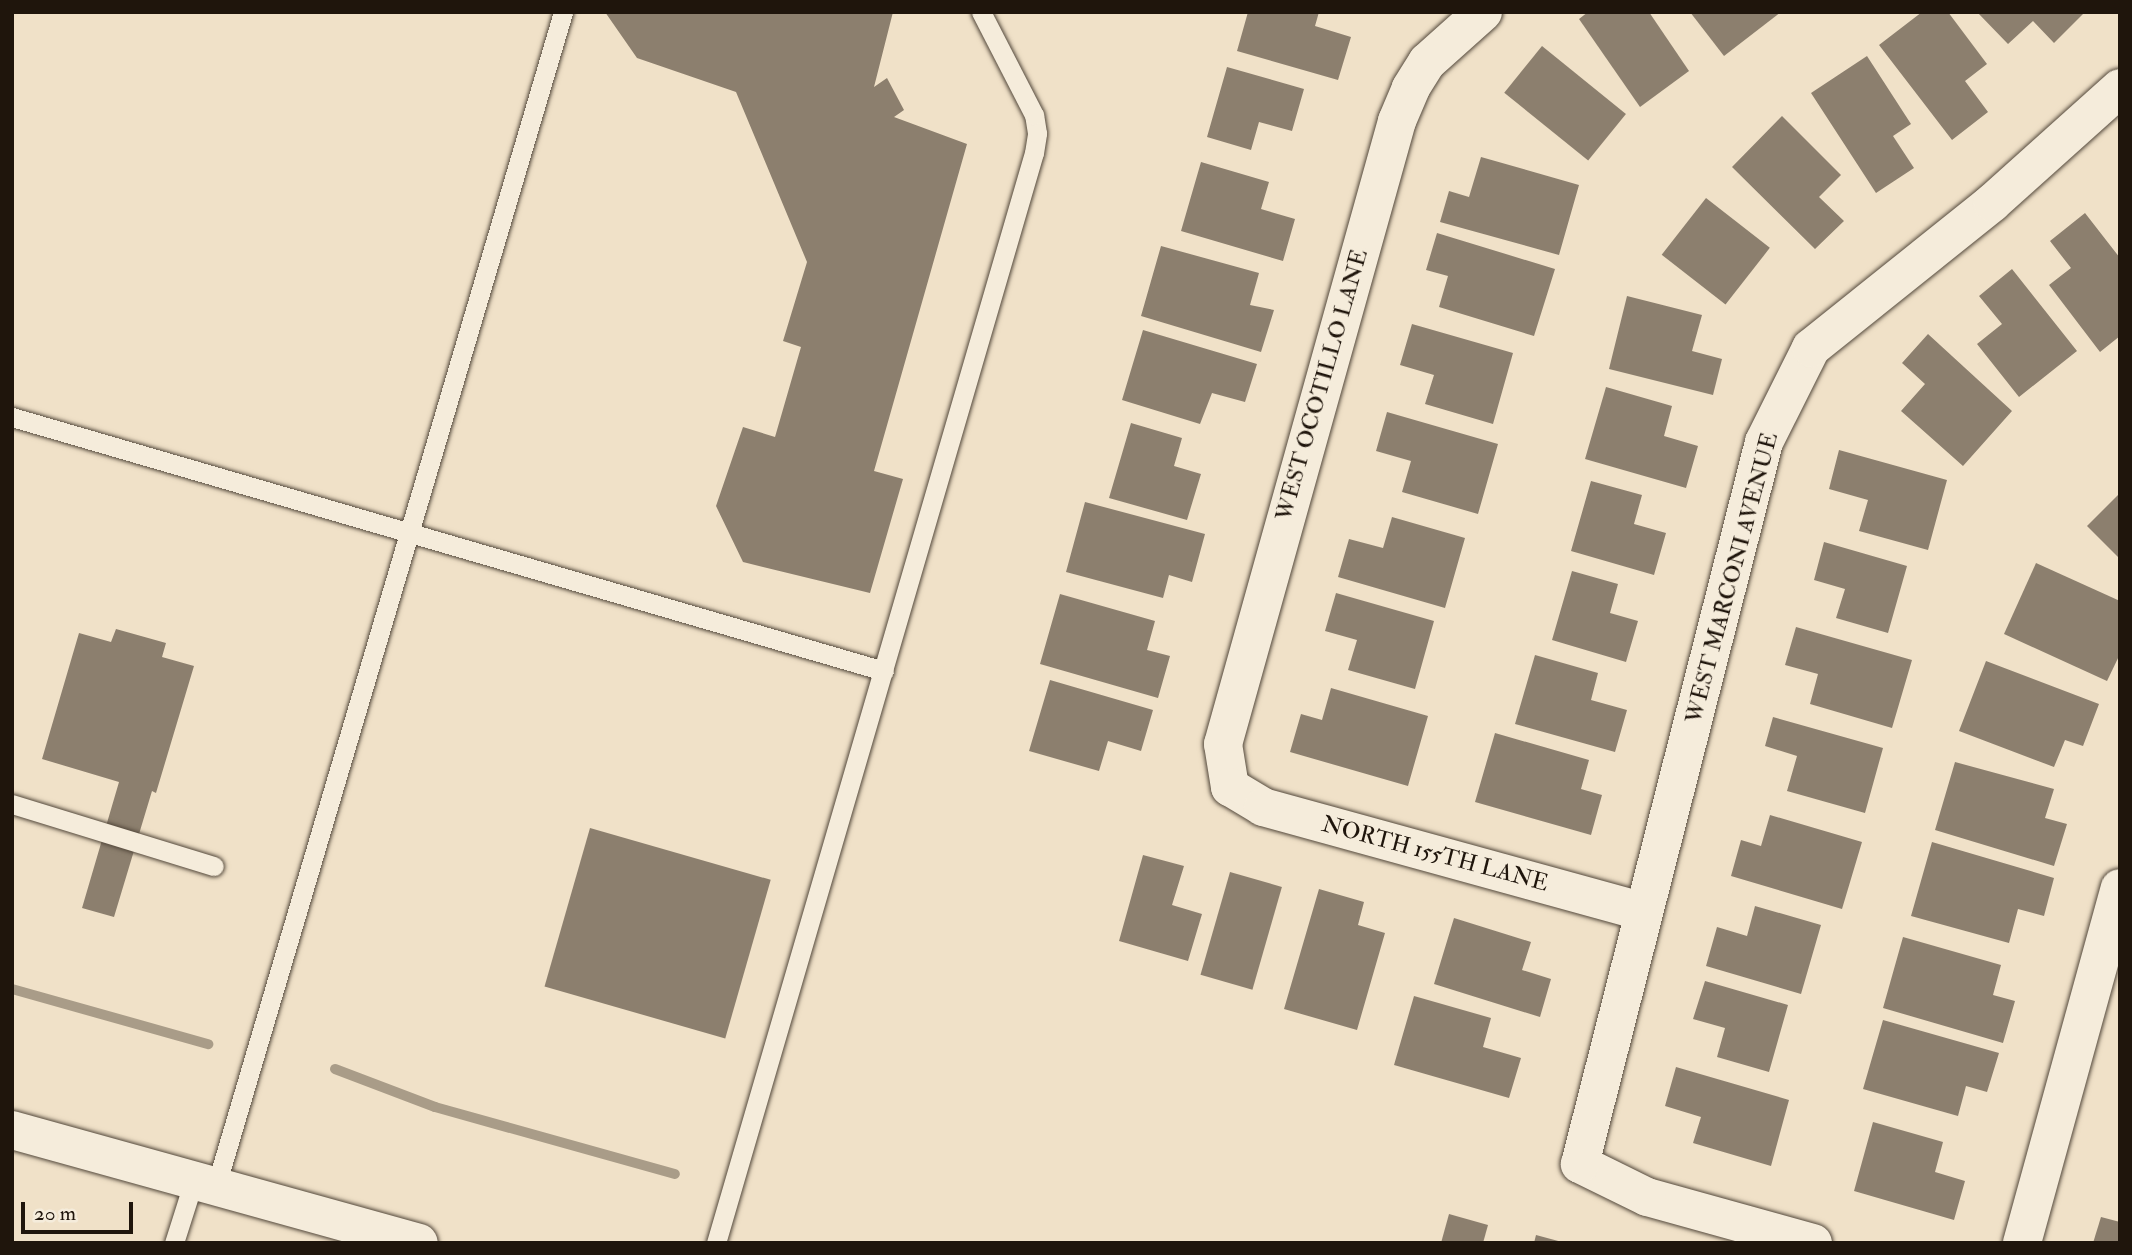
<!DOCTYPE html>
<style>
body{margin:0}
#map{position:relative;width:2132px;height:1255px;overflow:hidden;background:#f0e1c8;font-family:"IM FELL Double Pica",serif}
div>[style]{position:absolute}
[style*='--x']{left:calc(var(--x)*1px);top:calc(var(--y)*1px);width:calc(var(--w)*1px);rotate:calc(var(--a)*1deg)}
.stream>*{height:10px;margin:-5px;padding:0 5px;transform-origin:5px;border-radius:5px;background:#a99c88}
.building>*{inset:0;background:#8c7f6e;transform-origin:0 0}
.roads{filter:drop-shadow(0 0 2px #53483b) drop-shadow(0 0 2px #53483b)}
.service>*{height:19px;margin:-9.5px;padding:0 9.5px;transform-origin:9.5px;border-radius:9.5px;background:#f5ecdb}
.minor>*{height:38px;margin:-19px;padding:0 19px;transform-origin:19px;border-radius:19px;background:#f5ecdb}
.secondary>*{height:38px;margin:-19px;padding:0 19px;transform-origin:19px;border-radius:19px;background:#f5ecdb}
span{translate:-50% -50%;white-space:nowrap;text-align:center;line-height:1.15;-webkit-text-stroke:6px #f5ecdb;paint-order:stroke}
.street-label{font-size:23px;color:#1f150c}
.frame{position:absolute;inset:0;border:14px solid #1f150c;pointer-events:none}
.scale{position:absolute;left:21px;top:1202px;width:112px;height:32px;box-sizing:border-box;border:4px solid #1f150c;border-top:0;padding-left:9px;font-size:21px;line-height:24px;white-space:nowrap;color:#1f150c;-webkit-text-stroke:5px #f5ecdb;paint-order:stroke}
</style>
<div id="map">
<div class="stream">
<i style="--x:12;--y:989;--w:204;--a:15.7"></i>
<i style="--x:335;--y:1069;--w:107;--a:20.8"></i>
<i style="--x:435;--y:1107;--w:249;--a:15.6"></i>
</div>
<div class="building">
<i style="clip-path:polygon(605px 12px,893px 12px,874px 87px,887px 78px,904px 110px,894px 117px,967px 144px,874px 471px,903px 479px,870px 593px,743px 562px,716px 506px,743px 427px,775px 437px,801px 347px,783px 341px,807px 262px,736px 92px,637px 58px)"></i>
<i style="clip-path:polygon(1248px 12px,1319px 12px,1315px 26px,1351px 37px,1338px 80px,1237px 51px)"></i>
<i style="clip-path:polygon(1588px 12px,1649px 12px,1689px 71px,1640px 107px,1579px 19px)"></i>
<i style="clip-path:polygon(1690px 12px,1781px 12px,1724px 56px)"></i>
<i style="clip-path:polygon(1922px 12px,1948px 12px,1987px 64px,1965px 81px,1988px 112px,1952px 140px,1879px 45px)"></i>
<i style="clip-path:polygon(1977px 12px,2081px 12px,2083px 14px,2054px 43px,2033px 21px,2008px 44px)"></i>
<i style="left:1542px;top:46px;width:108px;height:60px;rotate:39deg"></i>
<i style="clip-path:polygon(1867px 56px,1911px 124px,1893px 136px,1914px 168px,1876px 193px,1811px 93px)"></i>
<i style="clip-path:polygon(1227px 67px,1304px 89px,1292px 131px,1259px 122px,1251px 150px,1207px 137px)"></i>
<i style="clip-path:polygon(1782px 116px,1841px 175px,1819px 197px,1844px 221px,1815px 249px,1732px 167px)"></i>
<i style="clip-path:polygon(1481px 157px,1579px 185px,1559px 255px,1440px 222px,1449px 191px,1469px 197px)"></i>
<i style="clip-path:polygon(1201px 162px,1269px 182px,1261px 209px,1295px 219px,1283px 261px,1181px 231px)"></i>
<i style="left:1706px;top:198px;width:81px;height:72px;rotate:38deg"></i>
<i style="clip-path:polygon(2085px 213px,2120px 258px,2120px 336px,2100px 352px,2049px 285px,2071px 268px,2050px 241px)"></i>
<i style="clip-path:polygon(1437px 233px,1555px 269px,1534px 336px,1439px 307px,1448px 276px,1426px 270px)"></i>
<i style="clip-path:polygon(1161px 246px,1259px 273px,1250px 305px,1274px 310px,1261px 352px,1141px 316px)"></i>
<i style="clip-path:polygon(2012px 269px,2077px 351px,2019px 397px,1977px 344px,2002px 324px,1979px 296px)"></i>
<i style="clip-path:polygon(1627px 296px,1702px 315px,1692px 351px,1722px 359px,1713px 395px,1609px 369px)"></i>
<i style="clip-path:polygon(1412px 324px,1513px 353px,1493px 424px,1425px 404px,1434px 375px,1400px 365px)"></i>
<i style="clip-path:polygon(1143px 330px,1257px 364px,1245px 402px,1212px 393px,1200px 424px,1122px 400px)"></i>
<i style="clip-path:polygon(1928px 334px,2012px 411px,1963px 466px,1901px 411px,1925px 384px,1902px 363px)"></i>
<i style="clip-path:polygon(1606px 387px,1672px 406px,1664px 436px,1698px 446px,1686px 488px,1585px 459px)"></i>
<i style="clip-path:polygon(1387px 412px,1498px 444px,1478px 514px,1402px 492px,1411px 461px,1376px 451px)"></i>
<i style="clip-path:polygon(1131px 423px,1182px 438px,1174px 466px,1201px 474px,1187px 520px,1109px 498px)"></i>
<i style="clip-path:polygon(1839px 450px,1947px 480px,1928px 550px,1859px 531px,1868px 500px,1829px 489px)"></i>
<i style="clip-path:polygon(1591px 481px,1642px 495px,1634px 524px,1666px 533px,1654px 575px,1571px 551px)"></i>
<i style="clip-path:polygon(2120px 493px,2120px 559px,2087px 526px)"></i>
<i style="clip-path:polygon(1085px 502px,1205px 534px,1192px 582px,1169px 575px,1163px 598px,1066px 572px)"></i>
<i style="clip-path:polygon(1392px 517px,1465px 538px,1445px 608px,1338px 577px,1349px 539px,1383px 548px)"></i>
<i style="clip-path:polygon(1824px 542px,1907px 566px,1888px 633px,1836px 618px,1845px 589px,1814px 580px)"></i>
<i style="clip-path:polygon(2036px 563px,2120px 601px,2120px 654px,2107px 681px,2004px 634px)"></i>
<i style="clip-path:polygon(1572px 571px,1618px 584px,1610px 613px,1638px 621px,1626px 662px,1552px 640px)"></i>
<i style="clip-path:polygon(1336px 593px,1434px 621px,1415px 689px,1348px 670px,1357px 640px,1325px 631px)"></i>
<i style="clip-path:polygon(1060px 594px,1155px 621px,1147px 650px,1170px 656px,1158px 698px,1040px 664px)"></i>
<i style="clip-path:polygon(1796px 627px,1912px 660px,1892px 728px,1810px 704px,1818px 674px,1785px 665px)"></i>
<i style="clip-path:polygon(116px 629px,166px 643px,162px 657px,194px 666px,156px 793px,152px 791px,114px 917px,82px 908px,119px 782px,42px 759px,79px 633px,111px 642px)"></i>
<i style="clip-path:polygon(1535px 655px,1598px 673px,1591px 700px,1627px 710px,1615px 752px,1515px 724px)"></i>
<i style="clip-path:polygon(1986px 661px,2099px 704px,2083px 746px,2065px 740px,2054px 767px,1959px 731px)"></i>
<i style="clip-path:polygon(1050px 680px,1153px 710px,1141px 751px,1108px 741px,1099px 771px,1029px 751px)"></i>
<i style="clip-path:polygon(1331px 688px,1428px 716px,1408px 786px,1290px 752px,1301px 714px,1322px 720px)"></i>
<i style="clip-path:polygon(1773px 717px,1883px 748px,1865px 813px,1787px 791px,1797px 756px,1765px 746px)"></i>
<i style="clip-path:polygon(1495px 733px,1589px 760px,1581px 789px,1602px 795px,1591px 835px,1475px 802px)"></i>
<i style="clip-path:polygon(1955px 762px,2054px 789px,2045px 818px,2067px 824px,2054px 866px,1935px 830px)"></i>
<i style="clip-path:polygon(1770px 815px,1862px 842px,1842px 909px,1731px 876px,1741px 840px,1761px 846px)"></i>
<i style="left:590px;top:828px;width:188px;height:165px;rotate:16deg"></i>
<i style="clip-path:polygon(1932px 842px,2054px 878px,2044px 916px,2018px 909px,2009px 943px,1911px 916px)"></i>
<i style="clip-path:polygon(1143px 855px,1184px 866px,1172px 905px,1202px 914px,1188px 961px,1119px 941px)"></i>
<i style="left:1230px;top:872px;width:54px;height:107px;rotate:16deg"></i>
<i style="clip-path:polygon(1319px 889px,1364px 902px,1358px 925px,1385px 933px,1357px 1030px,1284px 1009px)"></i>
<i style="clip-path:polygon(1755px 906px,1821px 925px,1801px 994px,1706px 966px,1717px 927px,1747px 936px)"></i>
<i style="clip-path:polygon(1454px 918px,1531px 942px,1522px 970px,1551px 979px,1540px 1017px,1434px 984px)"></i>
<i style="clip-path:polygon(1903px 937px,2001px 965px,1993px 995px,2015px 1001px,2003px 1043px,1883px 1008px)"></i>
<i style="clip-path:polygon(1705px 981px,1788px 1005px,1769px 1072px,1717px 1057px,1725px 1028px,1693px 1019px)"></i>
<i style="clip-path:polygon(1414px 996px,1491px 1018px,1483px 1047px,1521px 1058px,1509px 1098px,1394px 1065px)"></i>
<i style="clip-path:polygon(1883px 1020px,1999px 1053px,1987px 1092px,1966px 1086px,1958px 1116px,1863px 1089px)"></i>
<i style="clip-path:polygon(1676px 1067px,1789px 1100px,1771px 1166px,1693px 1143px,1701px 1117px,1665px 1106px)"></i>
<i style="clip-path:polygon(1873px 1122px,1943px 1142px,1935px 1172px,1965px 1181px,1954px 1220px,1854px 1191px)"></i>
<i style="clip-path:polygon(1449px 1214px,1488px 1225px,1483px 1243px,1441px 1243px)"></i>
<i style="clip-path:polygon(2101px 1217px,2120px 1222px,2120px 1243px,2093px 1243px)"></i>
<i style="clip-path:polygon(1536px 1235px,1562px 1242px,1562px 1243px,1534px 1243px)"></i>
</div>
<div class="roads">
<div class="service">
<i style="--x:12;--y:417;--w:908;--a:16.24"></i>
<i style="--x:12;--y:804;--w:211;--a:17.1"></i>
<i style="--x:216;--y:1186;--w:1224;--a:-73.53"></i>
<i style="--x:174;--y:1243;--w:66;--a:-72.4"></i>
<i style="--x:716;--y:1243;--w:1135;--a:-73.74"></i>
<i style="--x:1034;--y:153;--w:20;--a:-81"></i>
<i style="--x:1037;--y:133;--w:18;--a:-99"></i>
<i style="--x:1034;--y:115;--w:116;--a:-117.2"></i>
</div>
<div class="minor">
<i style="--x:1483;--y:12;--w:75;--a:138.2"></i>
<i style="--x:1427;--y:62;--w:31;--a:122"></i>
<i style="--x:1411;--y:88;--w:36;--a:113"></i>
<i style="--x:1397;--y:121;--w:647;--a:105.6"></i>
<i style="--x:1223;--y:744;--w:44;--a:80.8"></i>
<i style="--x:1230;--y:787;--w:39;--a:31"></i>
<i style="--x:1263;--y:807;--w:395;--a:15.4"></i>
<i style="--x:1813;--y:1243;--w:172;--a:-164.5"></i>
<i style="--x:1647;--y:1197;--w:75;--a:-153.8"></i>
<i style="--x:1580;--y:1164;--w:745;--a:-75.7"></i>
<i style="--x:1764;--y:442;--w:105;--a:-63.4"></i>
<i style="--x:1811;--y:348;--w:232;--a:-38.7"></i>
<i style="--x:1992;--y:203;--w:172;--a:-41.9"></i>
<i style="--x:2022;--y:1243;--w:368;--a:-74.6"></i>
</div>
<div class="secondary">
<i style="--x:12;--y:1130;--w:422;--a:15.5"></i>
</div>
</div>
<div class="street-label">
<span style="left:1322px;top:385px;rotate:-74deg">WEST OCOTILLO LANE</span>
<span style="left:1732px;top:578px;rotate:-75deg">WEST MARCONI AVENUE</span>
<span style="left:1435px;top:854px;rotate:15deg">NORTH 155TH LANE</span>
</div>
<div class="frame"></div>
<div class="scale">20 m</div>
</div>
